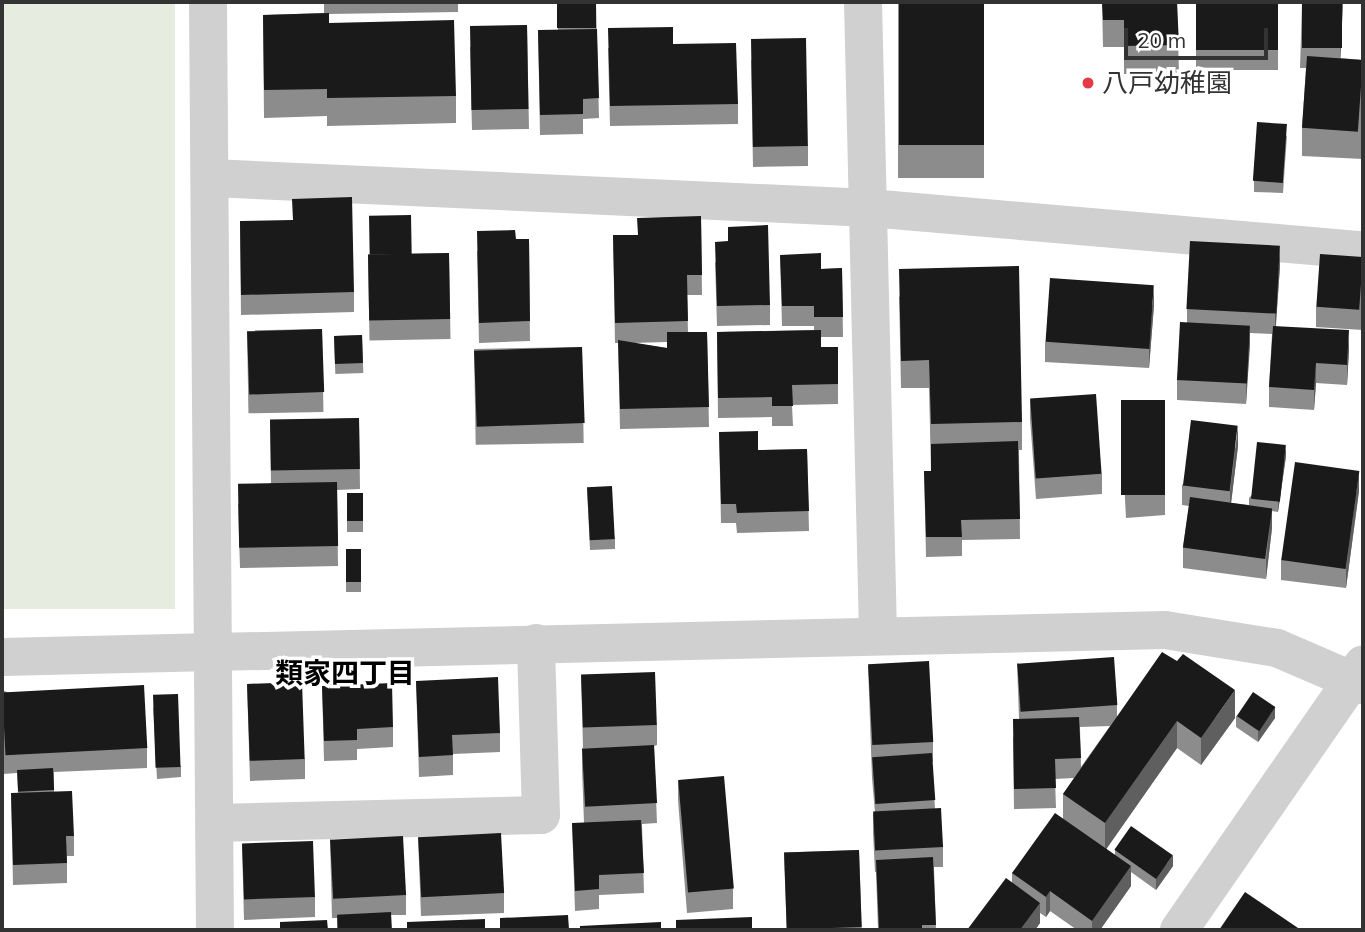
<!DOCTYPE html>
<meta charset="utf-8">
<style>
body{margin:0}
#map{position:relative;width:1365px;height:932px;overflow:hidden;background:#fff;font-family:Mulish,"Noto Sans JP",sans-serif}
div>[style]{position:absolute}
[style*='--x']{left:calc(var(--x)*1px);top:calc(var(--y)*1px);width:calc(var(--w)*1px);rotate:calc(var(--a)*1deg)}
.green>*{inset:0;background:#e6ecdf;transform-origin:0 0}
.minor>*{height:38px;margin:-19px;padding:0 19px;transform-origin:19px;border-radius:19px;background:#d0d0d0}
.wall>*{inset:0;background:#8c8c8c;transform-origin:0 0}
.shaded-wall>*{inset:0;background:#5f5f5f}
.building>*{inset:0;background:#1a1a1a;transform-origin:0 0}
.dots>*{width:19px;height:19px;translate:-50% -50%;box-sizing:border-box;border:4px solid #fff;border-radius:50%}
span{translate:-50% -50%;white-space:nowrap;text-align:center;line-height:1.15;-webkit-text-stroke:7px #fff;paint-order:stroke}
.poi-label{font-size:26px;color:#333}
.left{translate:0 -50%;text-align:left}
.neighbourhood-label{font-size:28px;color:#000;font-weight:700}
.frame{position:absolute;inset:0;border:4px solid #333;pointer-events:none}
.scale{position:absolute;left:1124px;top:28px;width:144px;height:32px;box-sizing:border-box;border:4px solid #333;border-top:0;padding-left:9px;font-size:21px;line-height:24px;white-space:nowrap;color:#333;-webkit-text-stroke:5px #fff;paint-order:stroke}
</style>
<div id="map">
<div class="green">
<i style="left:2px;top:2px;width:173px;height:607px"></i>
</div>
<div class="minor">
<i style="--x:208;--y:2;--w:928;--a:89.57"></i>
<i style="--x:863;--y:2;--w:632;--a:88.64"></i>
<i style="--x:212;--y:178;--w:658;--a:2.61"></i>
<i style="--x:869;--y:208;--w:496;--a:4.9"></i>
<i style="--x:2;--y:657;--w:1163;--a:-1.33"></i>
<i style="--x:1165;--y:630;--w:113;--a:9.1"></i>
<i style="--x:1277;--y:648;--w:94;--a:23.3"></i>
<i style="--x:215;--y:823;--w:326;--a:-1.4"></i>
<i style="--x:541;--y:815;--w:172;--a:-91.7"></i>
<i style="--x:1179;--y:930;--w:323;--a:-55.3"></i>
</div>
<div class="wall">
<i style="clip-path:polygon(261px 2px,458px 2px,458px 12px,329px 14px,329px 23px,456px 96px,456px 123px,327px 126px,327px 116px,264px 118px,263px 15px,324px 13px,324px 3px,261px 4px)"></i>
<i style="clip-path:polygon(476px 2px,535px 2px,535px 3px,476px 4px)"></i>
<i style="clip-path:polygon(557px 2px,596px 2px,599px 118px,583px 119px,583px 134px,540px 135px,538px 30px,558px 30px)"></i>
<i style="left:898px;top:2px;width:86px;height:176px"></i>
<i style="clip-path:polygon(1102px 2px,1177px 2px,1179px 73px,1124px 74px,1124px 47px,1103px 47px)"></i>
<i style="left:1196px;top:2px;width:82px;height:68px"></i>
<i style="clip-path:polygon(1302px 2px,1343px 2px,1340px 58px,1363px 60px,1363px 159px,1302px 156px,1302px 128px,1306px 68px,1300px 68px)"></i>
<i style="clip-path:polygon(527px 25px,529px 129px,472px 130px,470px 47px)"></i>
<i style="clip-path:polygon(673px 44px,738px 104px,738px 124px,610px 126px,608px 48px)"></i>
<i style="clip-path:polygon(751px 59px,808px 146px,808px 166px,753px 167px)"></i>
<i style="clip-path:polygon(1287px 135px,1283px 193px,1254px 192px,1254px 181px)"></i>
<i style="clip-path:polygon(evenodd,701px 216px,702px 295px,687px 295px,688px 332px,707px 332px,709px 427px,620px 429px,618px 343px,615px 343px,613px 235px,637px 235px,701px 216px,667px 342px,667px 348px,632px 343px,667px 342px)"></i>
<i style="clip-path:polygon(240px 221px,354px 292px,354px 312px,241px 315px)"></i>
<i style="clip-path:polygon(516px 239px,529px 239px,530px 341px,479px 343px,477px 251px)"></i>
<i style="left:449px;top:253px;width:86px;height:81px;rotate:89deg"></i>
<i style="clip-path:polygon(780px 255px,821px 269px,842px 268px,843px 337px,821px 337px,821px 347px,838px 347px,838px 404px,792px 405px,793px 426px,772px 426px,772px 417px,718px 418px,717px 332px,814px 330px,814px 326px,782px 326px)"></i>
<i style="clip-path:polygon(1363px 257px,1363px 330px,1316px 327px,1316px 307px)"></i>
<i style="clip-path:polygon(715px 262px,770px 305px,770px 325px,717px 326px)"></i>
<i style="clip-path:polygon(1280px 266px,1276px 326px,1349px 350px,1347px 385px,1316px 383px,1314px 410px,1269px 407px,1269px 387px,1272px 334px,1250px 333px,1246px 404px,1177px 400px,1177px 380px,1187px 322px,1187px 309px)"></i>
<i style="clip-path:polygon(899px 296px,1022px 422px,1022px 450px,1019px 450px,1020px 539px,962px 540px,962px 556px,926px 557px,924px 471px,931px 471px,929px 388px,901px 388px)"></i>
<i style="clip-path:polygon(1154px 305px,1149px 368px,1045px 362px,1045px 342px)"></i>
<i style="left:322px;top:329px;width:83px;height:75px;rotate:89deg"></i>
<i style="left:362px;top:335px;width:38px;height:28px;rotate:88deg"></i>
<i style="left:582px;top:347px;width:96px;height:108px;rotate:89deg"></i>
<i style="clip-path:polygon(1030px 399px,1102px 474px,1102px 494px,1036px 499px,1030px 419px)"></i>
<i style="clip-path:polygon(1165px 400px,1165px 515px,1126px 518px,1121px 422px,1121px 402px)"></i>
<i style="clip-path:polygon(359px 418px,360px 489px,337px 490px,338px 566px,240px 568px,238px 504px,271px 483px,270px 421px)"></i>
<i style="clip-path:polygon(719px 432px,758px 450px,807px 449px,809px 531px,737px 533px,736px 523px,721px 523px)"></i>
<i style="clip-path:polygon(1238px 446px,1231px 503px,1249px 505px,1249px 498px,1286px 456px,1278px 512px,1272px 511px,1272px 528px,1266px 579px,1183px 568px,1183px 548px,1189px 506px,1182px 505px,1182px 485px)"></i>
<i style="clip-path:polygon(587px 487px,615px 539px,615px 549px,590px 550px)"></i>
<i style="clip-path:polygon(1359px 491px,1346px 588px,1281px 580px,1281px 560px)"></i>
<i style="left:347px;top:493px;width:16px;height:39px"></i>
<i style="left:346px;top:549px;width:15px;height:43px"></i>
<i style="clip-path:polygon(evenodd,1017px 663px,1117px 705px,1117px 716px,1235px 718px,1201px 765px,1177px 748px,1106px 849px,1115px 855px,1115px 850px,1173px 866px,1156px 890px,1131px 872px,1131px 886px,1100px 930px,1077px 930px,1050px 911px,1046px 917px,1040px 913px,1040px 923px,1035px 930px,967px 930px,1012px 883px,1012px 873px,1063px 819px,1063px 794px,1074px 778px,1055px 779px,1056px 808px,1014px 809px,1013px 739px,1019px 719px,1017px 663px,1110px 726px,1081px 767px,1080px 727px,1110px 726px)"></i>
<i style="clip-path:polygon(868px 665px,933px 742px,933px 762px,932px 762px,935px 809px,943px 847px,943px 867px,934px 867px,936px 930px,878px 930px,876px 872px,875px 872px,873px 833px,873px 814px,875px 813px,872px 778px)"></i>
<i style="clip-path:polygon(581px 675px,657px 725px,657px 745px,654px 746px,657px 823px,642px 824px,644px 893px,599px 895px,599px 909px,575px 911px,572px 823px,584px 823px,582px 768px,582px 748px,583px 748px)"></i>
<i style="clip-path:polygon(416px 681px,500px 733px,500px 752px,453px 754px,453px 775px,419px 777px)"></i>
<i style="clip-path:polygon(247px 685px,305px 759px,305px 779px,250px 781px)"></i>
<i style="clip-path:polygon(322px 686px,393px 727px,393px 747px,357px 749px,357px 760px,324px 761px)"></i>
<i style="clip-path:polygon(2px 690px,147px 748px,147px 768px,54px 772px,54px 791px,74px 836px,74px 856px,67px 856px,67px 883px,13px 885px,11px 793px,18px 793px,17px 773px,3px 774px)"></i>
<i style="clip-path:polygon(153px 706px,181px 767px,181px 777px,157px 779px)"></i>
<i style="clip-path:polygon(1236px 716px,1275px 718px,1258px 742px,1236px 727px)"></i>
<i style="clip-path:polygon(678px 780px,733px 889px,733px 909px,687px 913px,678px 800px)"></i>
<i style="clip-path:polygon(418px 837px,504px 893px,504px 913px,421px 916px)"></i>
<i style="clip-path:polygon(330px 839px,406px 895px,406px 915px,391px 915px,337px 930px,337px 918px,332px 918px)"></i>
<i style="clip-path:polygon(242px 844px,315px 897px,315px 917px,244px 920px)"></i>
<i style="left:859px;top:850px;width:80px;height:75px;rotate:88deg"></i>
</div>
<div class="shaded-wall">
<i style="clip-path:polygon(1342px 2px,1343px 2px,1340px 69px,1340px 49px)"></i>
<i style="clip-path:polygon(1280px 246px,1280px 266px,1275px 335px,1275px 315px)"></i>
<i style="clip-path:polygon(1154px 285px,1154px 305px,1149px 368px,1149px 348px)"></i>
<i style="clip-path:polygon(1250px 326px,1250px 346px,1246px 404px,1246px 384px)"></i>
<i style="clip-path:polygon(1349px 330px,1349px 350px,1347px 385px,1347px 365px)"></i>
<i style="clip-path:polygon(1316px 363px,1316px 383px,1314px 410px,1314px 390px)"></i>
<i style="clip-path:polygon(1238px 426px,1238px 446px,1230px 512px,1230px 492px)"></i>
<i style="clip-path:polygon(1286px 445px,1286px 456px,1278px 512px,1278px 502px)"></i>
<i style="clip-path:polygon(1359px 471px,1359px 491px,1346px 588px,1346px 568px)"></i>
<i style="clip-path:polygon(1272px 508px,1272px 528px,1266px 579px,1266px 559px)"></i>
<i style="clip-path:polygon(1235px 690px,1235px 718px,1201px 765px,1201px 738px)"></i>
<i style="clip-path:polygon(1275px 707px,1275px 718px,1258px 742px,1258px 732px)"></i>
<i style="clip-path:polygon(1177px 721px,1177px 748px,1105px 851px,1105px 823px)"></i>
<i style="clip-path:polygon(1173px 855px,1173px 866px,1156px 890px,1156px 879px)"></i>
<i style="clip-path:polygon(1131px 866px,1131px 886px,1100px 930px,1092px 930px,1092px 921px)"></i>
<i style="clip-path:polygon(1050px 891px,1050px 911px,1046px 917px,1046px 897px)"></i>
<i style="clip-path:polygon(1040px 903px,1040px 923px,1035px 930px,1020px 930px)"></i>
</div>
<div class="building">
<i style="left:557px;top:2px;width:39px;height:26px"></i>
<i style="left:899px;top:2px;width:85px;height:143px"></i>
<i style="clip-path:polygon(1102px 2px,1177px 2px,1179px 45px,1124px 46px,1124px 20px,1103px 20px)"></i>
<i style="left:1196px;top:2px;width:82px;height:48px"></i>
<i style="left:1302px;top:2px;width:40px;height:46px"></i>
<i style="clip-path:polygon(329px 13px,329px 23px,454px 20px,456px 96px,327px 98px,327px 89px,264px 90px,263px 15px)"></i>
<i style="left:527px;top:25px;width:84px;height:57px;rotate:89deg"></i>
<i style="clip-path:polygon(673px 27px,673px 44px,736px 43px,738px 104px,610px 106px,608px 28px)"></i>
<i style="clip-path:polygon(597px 29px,599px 98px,583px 99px,583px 114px,540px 115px,538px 30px)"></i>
<i style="left:806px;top:38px;width:108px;height:55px;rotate:89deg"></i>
<i style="left:1307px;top:56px;width:56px;height:72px;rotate:4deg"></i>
<i style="left:1257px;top:122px;width:30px;height:59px;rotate:4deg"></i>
<i style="clip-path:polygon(352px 197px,354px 292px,241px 295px,240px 221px,293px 220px,292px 199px)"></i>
<i style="left:411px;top:215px;width:39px;height:42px;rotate:89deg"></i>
<i style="clip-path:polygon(701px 216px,702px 275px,687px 275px,688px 321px,615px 323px,613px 235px,638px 235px,637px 218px)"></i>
<i style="clip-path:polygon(768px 225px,770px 305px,717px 306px,715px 242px,728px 241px,728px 227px)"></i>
<i style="clip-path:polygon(515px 230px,516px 239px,529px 239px,530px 321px,479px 323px,477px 231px)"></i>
<i style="left:1190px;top:241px;width:90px;height:68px;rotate:3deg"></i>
<i style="left:449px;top:253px;width:66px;height:81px;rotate:89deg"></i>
<i style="clip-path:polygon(821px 253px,821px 269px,842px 268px,843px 317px,814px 317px,814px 306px,782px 306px,780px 255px)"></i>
<i style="left:1320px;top:254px;width:43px;height:53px;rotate:4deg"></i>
<i style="clip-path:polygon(1019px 266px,1022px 422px,931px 424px,929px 360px,901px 361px,899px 269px)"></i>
<i style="left:1050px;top:278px;width:104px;height:64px;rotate:4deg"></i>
<i style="left:1180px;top:322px;width:70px;height:58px;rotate:3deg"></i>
<i style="clip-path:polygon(1273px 326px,1349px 330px,1347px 365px,1316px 363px,1314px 390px,1269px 387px)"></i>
<i style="left:322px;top:329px;width:63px;height:75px;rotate:88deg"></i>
<i style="clip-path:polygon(821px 330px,821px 347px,838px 347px,838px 384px,792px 385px,793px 406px,772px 406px,772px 397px,718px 398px,717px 332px)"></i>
<i style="clip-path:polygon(667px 332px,707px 332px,709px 407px,620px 409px,618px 340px,667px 348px)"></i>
<i style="left:362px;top:335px;width:28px;height:28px;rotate:88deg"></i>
<i style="left:582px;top:347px;width:76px;height:108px;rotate:88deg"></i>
<i style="left:1096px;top:394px;width:80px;height:66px;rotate:86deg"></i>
<i style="left:1165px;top:400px;width:95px;height:44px;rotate:90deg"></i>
<i style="left:359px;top:418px;width:51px;height:89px;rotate:89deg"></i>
<i style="left:1191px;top:420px;width:47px;height:66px;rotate:7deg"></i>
<i style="clip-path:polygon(758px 431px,758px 450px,807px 449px,809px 511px,737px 513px,736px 504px,721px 504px,719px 432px)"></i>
<i style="clip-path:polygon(1018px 441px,1020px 519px,961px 520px,962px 537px,926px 537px,924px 471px,931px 471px,931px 444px)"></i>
<i style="left:1257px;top:442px;width:29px;height:57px;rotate:6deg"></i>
<i style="left:1295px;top:462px;width:65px;height:99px;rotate:8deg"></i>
<i style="left:337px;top:482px;width:64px;height:99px;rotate:89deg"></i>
<i style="left:612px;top:486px;width:53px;height:25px;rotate:87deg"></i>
<i style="left:347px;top:493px;width:16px;height:28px"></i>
<i style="left:1190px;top:497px;width:83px;height:51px;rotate:8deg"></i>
<i style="left:346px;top:549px;width:15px;height:33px"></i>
<i style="clip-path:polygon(1162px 652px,1177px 661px,1183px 654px,1235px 690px,1201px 738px,1177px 721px,1105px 823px,1063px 794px)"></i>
<i style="left:1114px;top:657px;width:48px;height:97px;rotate:86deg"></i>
<i style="left:929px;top:661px;width:81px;height:61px;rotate:87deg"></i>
<i style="left:655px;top:672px;width:53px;height:74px;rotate:88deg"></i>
<i style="clip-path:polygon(498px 677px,500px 733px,452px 735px,453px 755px,419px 757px,416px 681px)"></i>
<i style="left:302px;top:682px;width:77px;height:55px;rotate:88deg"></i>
<i style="clip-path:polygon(392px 683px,393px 727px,357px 729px,357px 740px,324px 741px,322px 686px)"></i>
<i style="left:144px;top:685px;width:63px;height:142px;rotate:87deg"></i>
<i style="left:1253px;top:692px;width:27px;height:29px;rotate:34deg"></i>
<i style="left:178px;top:694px;width:73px;height:25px;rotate:88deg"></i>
<i style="clip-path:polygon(1079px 717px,1081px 758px,1055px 759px,1056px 788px,1014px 789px,1013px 719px)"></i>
<i style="left:654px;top:745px;width:58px;height:72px;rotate:87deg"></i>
<i style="left:932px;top:753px;width:47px;height:60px;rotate:86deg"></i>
<i style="left:53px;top:768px;width:22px;height:36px;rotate:87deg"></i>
<i style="left:724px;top:776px;width:113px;height:46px;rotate:85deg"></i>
<i style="clip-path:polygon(72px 791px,74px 836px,66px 836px,67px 863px,13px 865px,11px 793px)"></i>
<i style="left:941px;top:808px;width:39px;height:68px;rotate:87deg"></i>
<i style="clip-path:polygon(1055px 813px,1131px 866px,1092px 921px,1050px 891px,1046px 897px,1012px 873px)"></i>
<i style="clip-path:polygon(641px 820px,644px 873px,599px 875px,599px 889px,575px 891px,572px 823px)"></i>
<i style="left:1131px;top:826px;width:51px;height:29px;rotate:35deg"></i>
<i style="left:501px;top:833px;width:60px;height:83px;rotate:87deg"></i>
<i style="left:403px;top:836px;width:59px;height:73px;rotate:87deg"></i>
<i style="left:313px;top:841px;width:56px;height:71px;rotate:88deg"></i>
<i style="left:859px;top:850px;width:77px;height:75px;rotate:88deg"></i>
<i style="clip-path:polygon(933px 857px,936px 925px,922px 925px,922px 930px,879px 930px,876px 860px)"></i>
<i style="clip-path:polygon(1006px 878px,1040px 903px,1020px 930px,967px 930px)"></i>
<i style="clip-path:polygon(1245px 892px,1301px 930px,1219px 930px)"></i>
<i style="left:391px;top:912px;width:18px;height:54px;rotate:87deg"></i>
<i style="clip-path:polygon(568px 915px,569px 930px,500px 930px,500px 918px)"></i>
<i style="clip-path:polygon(752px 917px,752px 930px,676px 930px,676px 920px)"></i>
<i style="clip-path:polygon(485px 919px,485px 930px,407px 930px,407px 922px)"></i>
<i style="clip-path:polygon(327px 920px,328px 930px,280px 930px,280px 922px)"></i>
<i style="clip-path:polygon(661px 922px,661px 930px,580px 930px,580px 926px)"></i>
</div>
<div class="dots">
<i style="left:1088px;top:83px;background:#e63946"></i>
</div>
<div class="poi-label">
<span class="left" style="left:1102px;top:83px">八戸幼稚園</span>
</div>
<div class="neighbourhood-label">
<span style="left:345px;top:673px">類家四丁目</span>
</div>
<div class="frame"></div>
<div class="scale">20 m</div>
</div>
